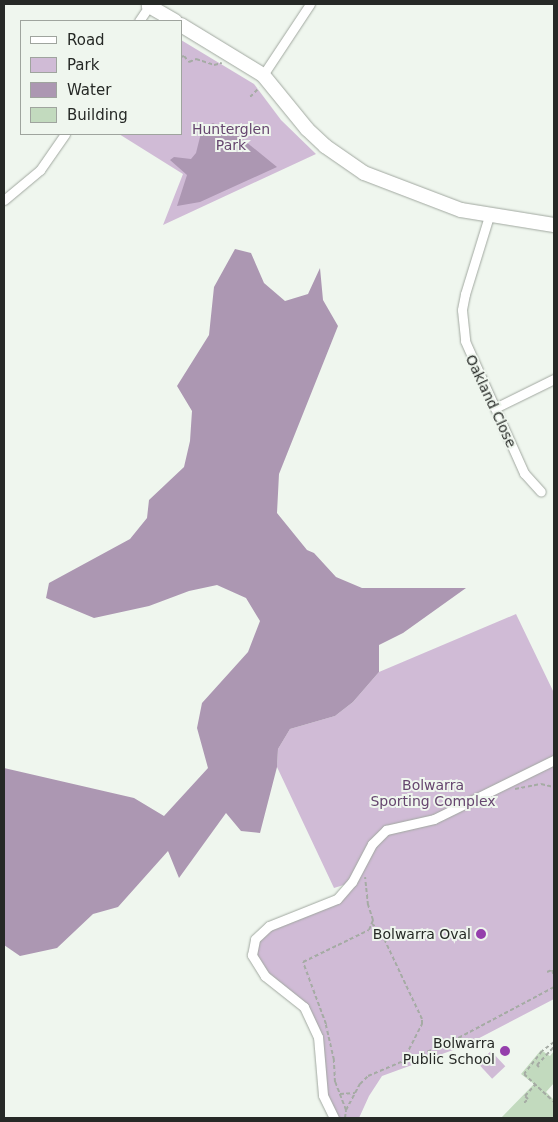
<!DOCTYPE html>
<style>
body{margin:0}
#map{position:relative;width:558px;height:1122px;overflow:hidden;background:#eff6ee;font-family:"DejaVu Sans",sans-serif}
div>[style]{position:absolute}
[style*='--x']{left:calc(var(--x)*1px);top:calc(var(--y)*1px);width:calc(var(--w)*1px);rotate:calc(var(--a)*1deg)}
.green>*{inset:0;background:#d0bbd6;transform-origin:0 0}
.water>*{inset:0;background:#ac97b2}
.building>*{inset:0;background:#c2dabe}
.path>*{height:2px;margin-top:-1px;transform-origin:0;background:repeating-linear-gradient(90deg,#a5aba4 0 4px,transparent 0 6.5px)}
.roads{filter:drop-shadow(0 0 1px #a1a8a0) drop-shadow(0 0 1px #a1a8a0)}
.street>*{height:9px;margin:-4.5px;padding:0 4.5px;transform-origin:4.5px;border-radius:4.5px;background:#fff}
.secondary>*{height:14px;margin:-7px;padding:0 7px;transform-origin:7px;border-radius:7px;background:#fff}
.dots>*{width:14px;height:14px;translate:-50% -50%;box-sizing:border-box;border:2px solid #eff6ee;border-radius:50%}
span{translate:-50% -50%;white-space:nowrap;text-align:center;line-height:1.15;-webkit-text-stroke:4px #eff6ee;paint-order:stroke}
.park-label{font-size:14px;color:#66466f}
.street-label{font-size:14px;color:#262926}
.poi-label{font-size:14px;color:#262926}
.right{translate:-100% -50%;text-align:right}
.frame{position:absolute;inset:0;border:5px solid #262926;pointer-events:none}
.legend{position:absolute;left:20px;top:20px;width:162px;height:115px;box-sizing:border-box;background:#eff6ee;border:1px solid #9fa49e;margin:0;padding:6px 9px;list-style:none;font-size:15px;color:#262926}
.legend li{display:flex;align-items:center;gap:10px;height:25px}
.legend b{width:25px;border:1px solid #9fa49e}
</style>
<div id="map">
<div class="green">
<i style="clip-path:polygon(181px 40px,254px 84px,281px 120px,316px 154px,163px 225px,183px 174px,119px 134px,181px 134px)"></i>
<i style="clip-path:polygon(516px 614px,554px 693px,554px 999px,464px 1046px,382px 1076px,369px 1096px,359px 1118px,334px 1118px,323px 1095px,318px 1037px,304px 1007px,265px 976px,252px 955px,255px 939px,269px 926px,337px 899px,350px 883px,334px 888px,277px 767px,278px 749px,290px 729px,335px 716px,353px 702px,379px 672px)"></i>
<i style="left:491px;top:1051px;width:21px;height:18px;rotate:47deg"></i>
</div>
<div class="water">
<i style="clip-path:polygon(213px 123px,240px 137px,277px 167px,200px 202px,177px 206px,187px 175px,170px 160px,174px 157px,191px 159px,196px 153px,201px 133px,207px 126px)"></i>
<i style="clip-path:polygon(235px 249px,251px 253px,264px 283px,285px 301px,308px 294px,320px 268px,323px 300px,338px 326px,279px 474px,277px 513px,307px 550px,314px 553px,336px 577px,362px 588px,466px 588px,403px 633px,379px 645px,379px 672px,353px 702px,335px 716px,290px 729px,278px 749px,277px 767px,260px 833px,241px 831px,226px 813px,179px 878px,168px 851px,118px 907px,93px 914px,57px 948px,20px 956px,4px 945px,4px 768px,134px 798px,164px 816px,208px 768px,197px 728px,202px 703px,248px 652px,260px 621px,246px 598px,217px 585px,189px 591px,149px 606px,94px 618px,46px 598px,49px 583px,130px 539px,147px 518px,149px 500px,184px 467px,190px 441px,192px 411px,177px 386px,209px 335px,214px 287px)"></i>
</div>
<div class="building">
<i style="clip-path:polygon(541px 1050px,550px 1056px,554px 1051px,554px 1083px,546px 1092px,554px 1100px,554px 1118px,501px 1118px,534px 1084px,521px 1074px)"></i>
</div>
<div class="path">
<i style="--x:181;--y:57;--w:3;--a:-18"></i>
<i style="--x:184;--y:56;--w:8;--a:50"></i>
<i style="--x:189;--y:62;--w:8;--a:-23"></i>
<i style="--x:196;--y:59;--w:19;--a:18"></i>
<i style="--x:214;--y:65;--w:8;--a:-14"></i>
<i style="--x:250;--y:97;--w:13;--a:-45"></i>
<i style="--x:515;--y:789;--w:26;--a:-11"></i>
<i style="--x:541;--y:784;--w:13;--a:13"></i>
<i style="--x:552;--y:970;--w:6;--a:72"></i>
<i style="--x:547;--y:972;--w:8;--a:-23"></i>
<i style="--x:554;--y:1042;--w:15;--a:143"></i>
<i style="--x:542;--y:1051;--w:29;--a:128"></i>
<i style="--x:524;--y:1074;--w:41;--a:43"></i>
<i style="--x:403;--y:1061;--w:47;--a:-21.1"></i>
<i style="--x:447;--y:1044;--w:121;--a:-28"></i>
<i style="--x:539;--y:1067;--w:3;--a:-135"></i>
<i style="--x:537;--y:1065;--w:25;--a:-47"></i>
<i style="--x:340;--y:1094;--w:15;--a:-4"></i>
<i style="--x:524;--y:1103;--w:6;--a:-45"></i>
<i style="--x:528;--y:1099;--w:4;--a:-135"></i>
<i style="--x:525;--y:1096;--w:15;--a:-48"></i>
<i style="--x:346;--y:1110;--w:30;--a:-62"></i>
<i style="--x:360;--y:1084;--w:11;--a:-45"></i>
<i style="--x:368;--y:1076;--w:38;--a:-23"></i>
<i style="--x:403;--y:1061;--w:42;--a:-62.8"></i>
<i style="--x:422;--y:1024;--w:5;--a:-90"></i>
<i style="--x:422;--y:1019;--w:98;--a:-115.3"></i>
<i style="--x:380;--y:930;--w:10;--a:-143"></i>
<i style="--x:345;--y:1118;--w:8;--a:-83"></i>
<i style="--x:346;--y:1110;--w:30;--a:-111"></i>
<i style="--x:335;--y:1082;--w:22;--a:-93"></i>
<i style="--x:334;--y:1060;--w:37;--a:-103"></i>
<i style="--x:326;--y:1024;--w:66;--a:-110.4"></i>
<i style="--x:303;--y:962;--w:73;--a:-25.9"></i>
<i style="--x:369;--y:930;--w:11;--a:-68"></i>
<i style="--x:373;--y:920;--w:16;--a:-108"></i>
<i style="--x:368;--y:905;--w:28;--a:-96"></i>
</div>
<div class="roads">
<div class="street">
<i style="--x:139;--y:21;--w:18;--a:-56"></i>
<i style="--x:263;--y:75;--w:85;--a:-56.5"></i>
<i style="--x:4;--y:200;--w:47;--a:-39.8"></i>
<i style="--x:40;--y:170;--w:44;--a:-55.2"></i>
<i style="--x:489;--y:216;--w:82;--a:107.1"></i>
<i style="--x:465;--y:294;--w:16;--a:101"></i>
<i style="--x:462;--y:310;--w:31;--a:84"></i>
<i style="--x:465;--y:341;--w:145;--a:65.9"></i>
<i style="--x:524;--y:473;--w:25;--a:48"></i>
<i style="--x:495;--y:408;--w:66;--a:-26.2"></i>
<i style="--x:334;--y:1118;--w:25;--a:-116"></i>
<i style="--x:323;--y:1095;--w:58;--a:-94.9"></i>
<i style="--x:318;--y:1037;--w:33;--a:-115"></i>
<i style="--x:304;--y:1007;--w:50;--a:-141.5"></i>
<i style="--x:265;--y:976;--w:25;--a:-122"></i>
<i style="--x:252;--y:955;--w:16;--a:-79"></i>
<i style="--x:255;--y:939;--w:19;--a:-43"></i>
<i style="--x:269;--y:926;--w:73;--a:-21.7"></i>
<i style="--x:337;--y:899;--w:23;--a:-49"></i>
<i style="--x:352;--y:882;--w:43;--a:-62.2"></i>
<i style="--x:372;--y:844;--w:20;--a:-45"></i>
<i style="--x:386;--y:830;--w:49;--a:-12.9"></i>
<i style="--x:434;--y:819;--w:134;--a:-26.2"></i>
</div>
<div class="secondary">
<i style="--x:151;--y:4;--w:3;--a:135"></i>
<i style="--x:149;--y:6;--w:30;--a:30"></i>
<i style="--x:181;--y:25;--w:96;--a:31.4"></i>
<i style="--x:263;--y:75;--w:70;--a:50.8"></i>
<i style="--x:307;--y:129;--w:25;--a:43"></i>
<i style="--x:325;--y:146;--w:47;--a:34.7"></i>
<i style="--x:364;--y:173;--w:104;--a:20.9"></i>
<i style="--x:461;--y:210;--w:94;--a:9.2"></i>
</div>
</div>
<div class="dots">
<i style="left:481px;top:934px;background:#953fac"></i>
<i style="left:505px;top:1051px;background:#953fac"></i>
</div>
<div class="park-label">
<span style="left:231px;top:137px">Hunterglen<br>Park</span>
<span style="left:433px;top:793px">Bolwarra<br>Sporting Complex</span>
</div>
<div class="street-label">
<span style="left:491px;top:401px;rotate:65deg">Oakland Close</span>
</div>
<div class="poi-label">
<span class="right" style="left:471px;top:934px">Bolwarra Oval</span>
<span class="right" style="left:495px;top:1051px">Bolwarra<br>Public School</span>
</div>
<div class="frame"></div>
<ul class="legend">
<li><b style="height:6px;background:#fff"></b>Road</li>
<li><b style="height:14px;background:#d0bbd6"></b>Park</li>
<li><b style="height:14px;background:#ac97b2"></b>Water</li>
<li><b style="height:14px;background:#c2dabe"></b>Building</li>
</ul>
</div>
